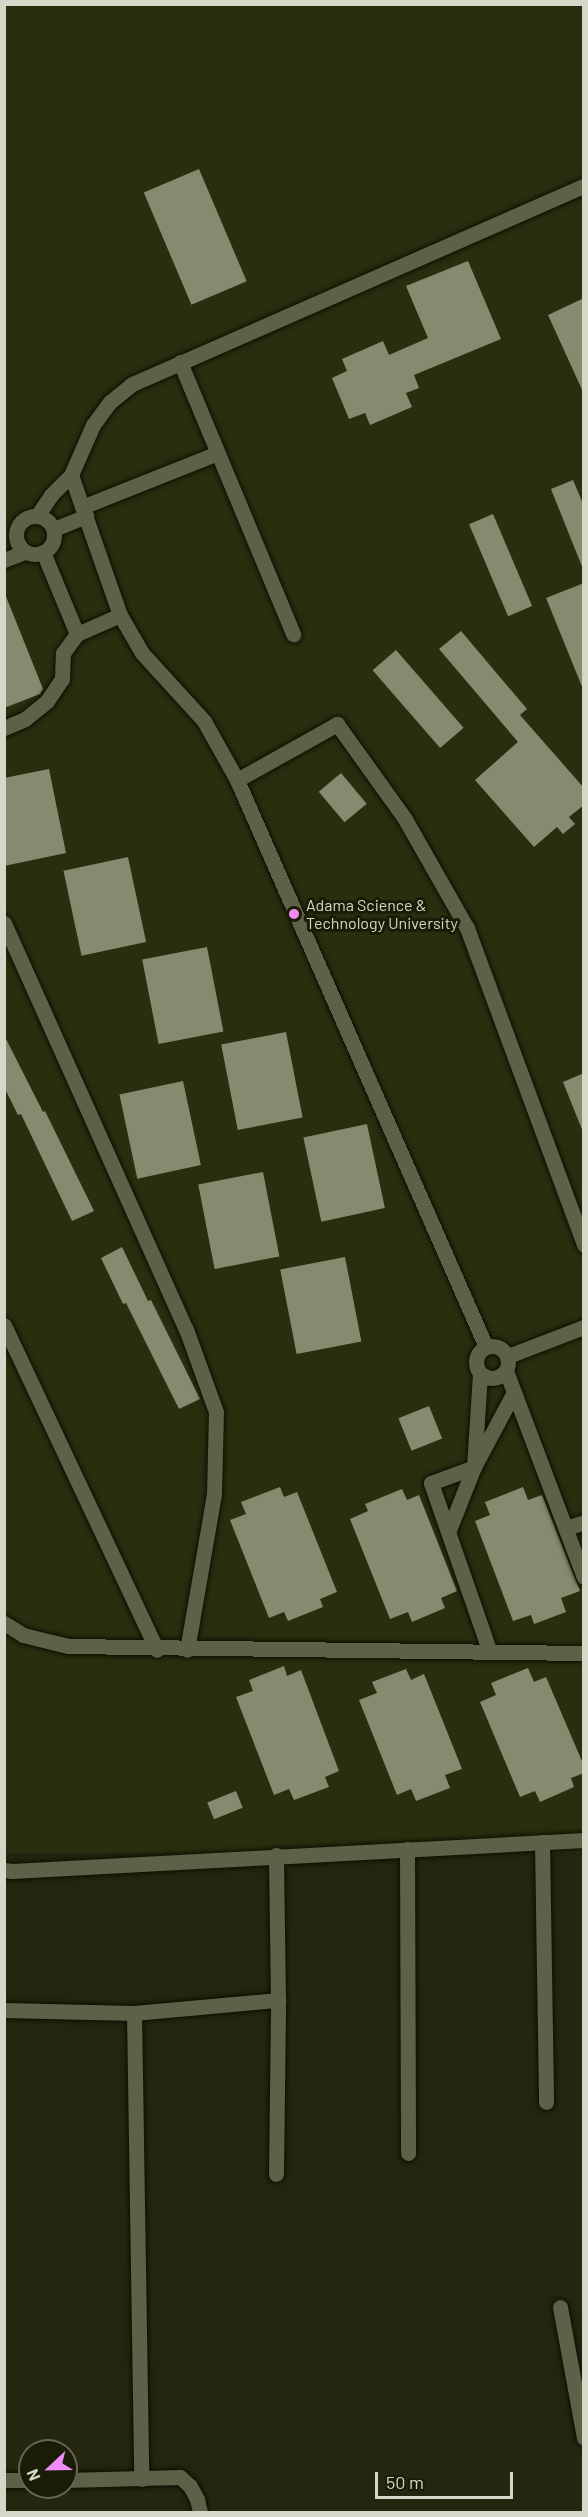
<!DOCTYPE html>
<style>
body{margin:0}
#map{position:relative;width:588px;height:2517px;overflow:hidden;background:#24260f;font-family:Barlow,sans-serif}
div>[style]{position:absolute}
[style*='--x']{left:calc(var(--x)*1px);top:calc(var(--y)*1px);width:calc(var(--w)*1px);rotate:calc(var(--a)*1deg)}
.built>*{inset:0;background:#2b2d0f;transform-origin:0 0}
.building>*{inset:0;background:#868a6f;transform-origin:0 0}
.roads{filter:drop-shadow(0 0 2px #0d0f00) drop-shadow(0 0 2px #0d0f00)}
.minor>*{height:15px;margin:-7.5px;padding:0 7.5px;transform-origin:7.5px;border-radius:7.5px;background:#5e6148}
.minor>.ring{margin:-7.5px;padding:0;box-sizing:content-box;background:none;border:15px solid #5e6148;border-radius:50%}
.dots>*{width:16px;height:16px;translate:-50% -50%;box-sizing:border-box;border:3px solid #1a1c06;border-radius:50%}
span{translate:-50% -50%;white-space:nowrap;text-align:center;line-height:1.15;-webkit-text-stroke:6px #1a1c06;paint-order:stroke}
.poi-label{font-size:16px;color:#d5d8c9}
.left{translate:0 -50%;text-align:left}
.frame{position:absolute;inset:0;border:6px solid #d5d8c9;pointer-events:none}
.north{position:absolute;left:18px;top:2439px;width:60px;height:60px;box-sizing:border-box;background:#1a1c06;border:2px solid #656754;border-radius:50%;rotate:248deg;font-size:16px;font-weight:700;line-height:24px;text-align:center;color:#d5d8c9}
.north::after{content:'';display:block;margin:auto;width:21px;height:27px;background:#ef8bf7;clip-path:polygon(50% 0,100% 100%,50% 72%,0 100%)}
.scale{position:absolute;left:375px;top:2472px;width:138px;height:27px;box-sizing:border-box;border:3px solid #d5d8c9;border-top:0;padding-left:8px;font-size:18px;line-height:21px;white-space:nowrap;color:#d5d8c9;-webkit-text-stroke:4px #1a1c06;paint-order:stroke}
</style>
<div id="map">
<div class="built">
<i style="left:5px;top:5px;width:578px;height:1848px"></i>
</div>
<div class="building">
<i style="left:199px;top:169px;width:122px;height:60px;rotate:67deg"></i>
<i style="clip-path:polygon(468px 261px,501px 339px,414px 375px,419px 388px,406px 393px,412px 407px,370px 425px,365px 413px,349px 419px,332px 378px,347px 371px,342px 359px,383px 341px,389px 355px,428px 338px,406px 286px)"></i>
<i style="clip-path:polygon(584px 298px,584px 394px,548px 315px)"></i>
<i style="clip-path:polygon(573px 480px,584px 506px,583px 569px,551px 489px)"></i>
<i style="left:493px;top:514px;width:100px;height:26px;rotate:67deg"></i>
<i style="clip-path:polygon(584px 583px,584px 689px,583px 689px,546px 598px)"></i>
<i style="clip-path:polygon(5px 594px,43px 689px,40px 694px,4px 708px)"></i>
<i style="clip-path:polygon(461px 631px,527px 709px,520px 715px,584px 788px,584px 805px,569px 817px,575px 824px,563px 834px,557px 827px,534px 847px,475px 780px,518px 742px,439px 649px)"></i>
<i style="left:396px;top:650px;width:103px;height:31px;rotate:49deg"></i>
<i style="clip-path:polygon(49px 769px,66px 853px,4px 866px,4px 778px)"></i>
<i style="left:341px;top:773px;width:40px;height:29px;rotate:50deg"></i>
<i style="left:128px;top:857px;width:87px;height:66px;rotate:78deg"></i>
<i style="left:207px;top:947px;width:86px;height:66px;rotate:79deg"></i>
<i style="left:286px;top:1032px;width:87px;height:66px;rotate:79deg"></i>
<i style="clip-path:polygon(4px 1035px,43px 1112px,45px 1111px,94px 1211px,72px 1221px,21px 1114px,18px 1115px,4px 1087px)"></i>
<i style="clip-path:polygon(584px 1073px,584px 1132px,583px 1132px,563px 1082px)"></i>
<i style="left:183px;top:1081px;width:86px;height:65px;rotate:78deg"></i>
<i style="left:367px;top:1124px;width:86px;height:65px;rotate:78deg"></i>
<i style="left:263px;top:1172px;width:86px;height:66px;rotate:79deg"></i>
<i style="clip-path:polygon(122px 1247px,148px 1301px,151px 1300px,200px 1399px,179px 1409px,126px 1303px,123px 1304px,101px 1258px)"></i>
<i style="left:345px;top:1257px;width:86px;height:66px;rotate:79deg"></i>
<i style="left:429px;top:1406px;width:35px;height:33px;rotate:68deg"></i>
<i style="clip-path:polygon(280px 1487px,284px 1497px,297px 1492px,337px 1592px,320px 1599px,323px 1607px,288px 1621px,284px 1612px,269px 1618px,230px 1520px,246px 1514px,241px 1502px)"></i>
<i style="clip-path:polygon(523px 1487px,528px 1500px,542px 1495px,580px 1591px,561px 1598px,566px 1612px,534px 1624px,531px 1615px,513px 1621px,475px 1521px,490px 1515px,485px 1502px)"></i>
<i style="clip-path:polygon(402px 1489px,407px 1500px,419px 1495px,457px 1591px,441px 1598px,445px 1608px,412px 1622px,408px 1612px,390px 1619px,350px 1519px,368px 1511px,365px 1504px)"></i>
<i style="clip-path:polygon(284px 1666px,287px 1676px,301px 1670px,339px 1771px,325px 1777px,329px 1787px,294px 1800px,289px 1789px,274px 1795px,236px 1697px,253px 1691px,249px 1680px)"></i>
<i style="clip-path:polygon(528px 1668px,534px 1682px,546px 1677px,584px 1766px,584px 1773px,571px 1778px,574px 1787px,540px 1802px,535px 1791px,520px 1797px,480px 1702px,496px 1695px,491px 1683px)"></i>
<i style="clip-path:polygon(406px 1669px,411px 1680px,424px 1674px,462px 1769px,445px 1775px,450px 1788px,416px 1801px,411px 1789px,397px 1795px,359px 1700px,377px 1693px,372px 1682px)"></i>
<i style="left:236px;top:1791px;width:18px;height:31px;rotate:68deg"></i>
</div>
<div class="roads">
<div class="minor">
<i style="--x:180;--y:362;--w:295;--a:67.4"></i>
<i style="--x:71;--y:475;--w:148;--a:70.7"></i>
<i style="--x:120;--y:615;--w:44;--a:59.9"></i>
<i style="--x:142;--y:653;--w:92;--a:47.6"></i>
<i style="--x:204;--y:721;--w:68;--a:60.8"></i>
<i style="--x:237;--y:780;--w:115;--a:-29.2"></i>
<i style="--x:337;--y:724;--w:117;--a:54.4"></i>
<i style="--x:405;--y:819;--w:125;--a:60.4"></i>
<i style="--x:467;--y:928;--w:338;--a:69.7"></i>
<i style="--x:82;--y:507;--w:146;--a:-21.7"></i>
<i class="ring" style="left:16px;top:516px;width:23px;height:23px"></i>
<i style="--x:37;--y:516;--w:25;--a:-56"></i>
<i style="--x:51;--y:495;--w:28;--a:-45"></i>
<i style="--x:71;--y:475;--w:55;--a:-66.3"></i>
<i style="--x:93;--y:425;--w:29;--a:-54"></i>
<i style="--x:110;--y:402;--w:28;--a:-39"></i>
<i style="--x:132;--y:384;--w:493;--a:-23.7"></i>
<i style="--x:54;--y:529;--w:35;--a:-22"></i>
<i style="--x:43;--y:552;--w:89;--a:67.5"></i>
<i style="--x:4;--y:560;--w:22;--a:-21"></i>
<i style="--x:4;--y:728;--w:23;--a:-23"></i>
<i style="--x:25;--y:719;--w:28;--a:-39"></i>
<i style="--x:47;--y:701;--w:27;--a:-56"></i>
<i style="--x:62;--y:679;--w:26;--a:-88"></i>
<i style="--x:63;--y:653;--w:24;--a:-54"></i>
<i style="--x:77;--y:634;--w:47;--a:-23.8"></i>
<i style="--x:237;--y:780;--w:619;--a:66.29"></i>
<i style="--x:4;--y:923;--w:445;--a:65.9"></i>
<i style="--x:186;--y:1329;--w:88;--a:70.1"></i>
<i style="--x:216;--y:1412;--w:82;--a:91.4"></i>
<i style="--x:214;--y:1494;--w:158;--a:99.8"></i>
<i style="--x:4;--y:1325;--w:359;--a:64.8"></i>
<i class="ring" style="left:476px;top:1346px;width:17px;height:17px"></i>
<i style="--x:508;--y:1356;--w:81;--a:-20.9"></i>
<i style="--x:506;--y:1371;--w:220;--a:69.3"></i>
<i style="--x:480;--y:1374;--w:93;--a:93.7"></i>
<i style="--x:474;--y:1467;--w:46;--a:159.6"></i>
<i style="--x:431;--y:1483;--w:179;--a:70.8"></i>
<i style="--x:566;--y:1528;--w:19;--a:-18"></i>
<i style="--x:449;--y:1530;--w:68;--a:-68.4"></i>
<i style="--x:474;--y:1467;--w:85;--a:-61.9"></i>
<i style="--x:4;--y:1623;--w:22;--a:32"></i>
<i style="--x:23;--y:1635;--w:46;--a:13.7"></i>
<i style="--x:68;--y:1646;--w:516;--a:0.78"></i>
<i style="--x:542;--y:1842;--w:260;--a:89.1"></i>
<i style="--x:407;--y:1849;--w:304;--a:89.8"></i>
<i style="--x:4;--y:1870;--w:8;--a:7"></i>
<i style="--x:12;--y:1871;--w:573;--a:-3.1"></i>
<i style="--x:4;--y:2010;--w:130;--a:1.3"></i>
<i style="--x:134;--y:2013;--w:145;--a:-5.2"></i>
<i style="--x:134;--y:2013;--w:466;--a:89.1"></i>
<i style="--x:276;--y:2174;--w:174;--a:-89.3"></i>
<i style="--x:278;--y:2000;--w:145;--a:-90.8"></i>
<i style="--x:560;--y:2307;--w:133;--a:79.6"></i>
<i style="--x:4;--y:2480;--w:26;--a:0"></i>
<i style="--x:66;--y:2480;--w:114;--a:-1.5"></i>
<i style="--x:180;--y:2477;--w:13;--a:42"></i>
<i style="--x:190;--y:2486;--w:15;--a:62"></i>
<i style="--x:197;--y:2499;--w:13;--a:77"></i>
</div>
</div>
<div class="dots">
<i style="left:294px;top:914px;background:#ef8bf7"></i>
</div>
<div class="poi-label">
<span class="left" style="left:306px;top:914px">Adama Science &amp;<br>Technology University</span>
</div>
<div class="frame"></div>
<div class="north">N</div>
<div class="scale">50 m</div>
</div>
